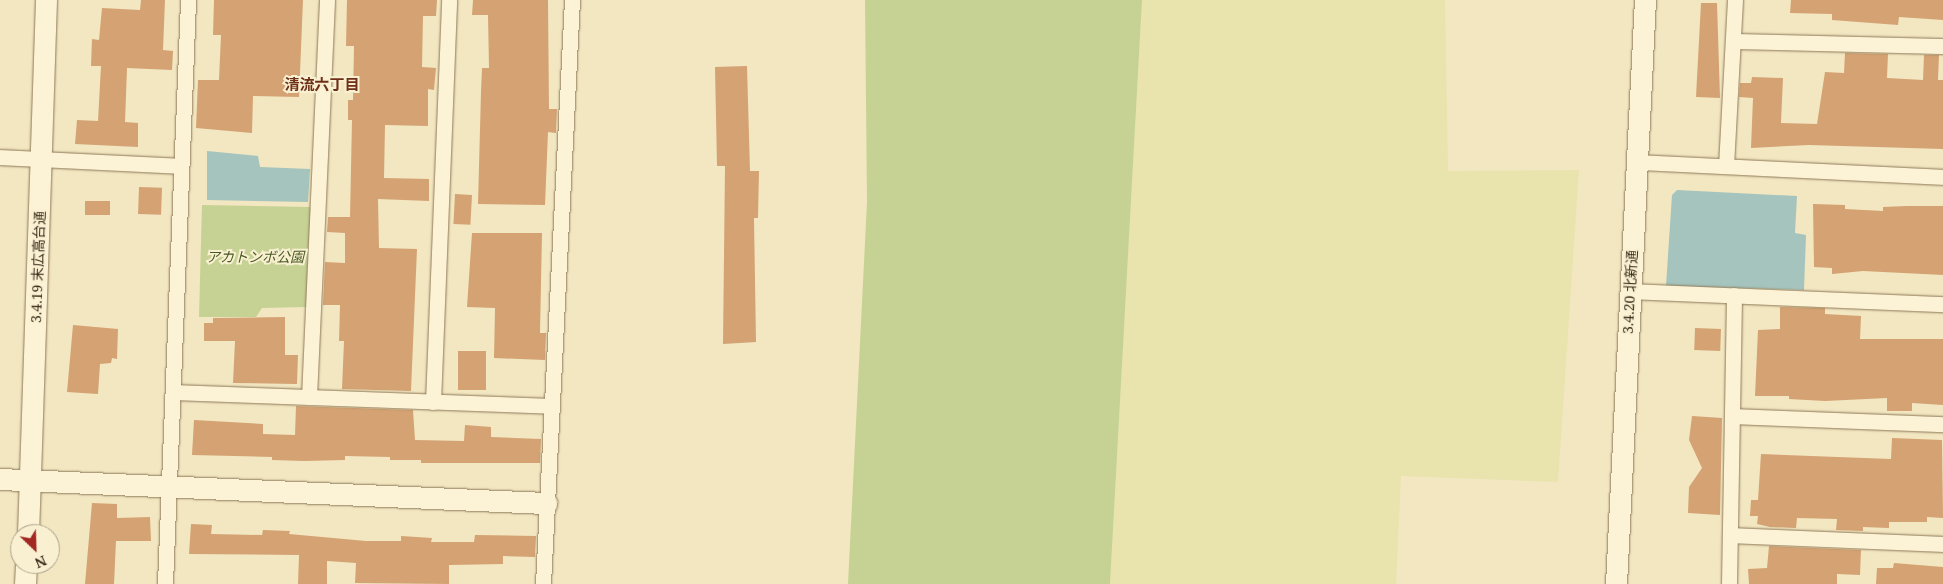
<!DOCTYPE html>
<meta charset="utf-8">
<style>
body{margin:0}
#map{position:relative;width:1943px;height:584px;overflow:hidden;background:#f2e7c1;font-family:"Noto Serif","Noto Sans JP",serif}
div>[style]{position:absolute}
[style*='--x']{left:calc(var(--x)*1px);top:calc(var(--y)*1px);width:calc(var(--w)*1px);rotate:calc(var(--a)*1deg)}
.farmland>*{inset:0;background:#e9e3ae}
.green>*{inset:0;background:#c6d194}
.water>*{inset:0;background:#a4c4bd}
.building>*{inset:0;background:#d4a273;transform-origin:0 0}
.roads{filter:drop-shadow(0 0 1px #8e7857) drop-shadow(0 0 1px #8e7857)}
.street>*{height:15px;margin:-7.5px;padding:0 7.5px;transform-origin:7.5px;border-radius:7.5px;background:#fcf3d6}
.secondary>*{height:21px;margin:-10.5px;padding:0 10.5px;transform-origin:10.5px;border-radius:10.5px;background:#fcf3d6}
span{translate:-50% -50%;white-space:nowrap;text-align:center;line-height:1.15;-webkit-text-stroke:4px #f9f0d2;paint-order:stroke}
.park-label{font-size:14px;color:#485a21;font-style:italic}
.street-label{font-size:14px;color:#3c2e1c}
.neighbourhood-label{font-size:15px;color:#6d2f18;font-weight:700}
.north{position:absolute;left:10px;top:524px;width:50px;height:50px;box-sizing:border-box;background:#f9f0d2;border:1px solid #ada289;border-radius:50%;rotate:156deg;font-size:14px;font-weight:700;line-height:20px;text-align:center;color:#3c2e1c}
.north::after{content:'';display:block;margin:auto;width:18px;height:22px;background:#a32821;clip-path:polygon(50% 0,100% 100%,50% 72%,0 100%)}
</style>
<div id="map">
<div class="farmland">
<i style="clip-path:polygon(1142px 0,1445px 0,1448px 171px,1579px 170px,1558px 482px,1401px 476px,1396px 584px,1110px 584px)"></i>
</div>
<div class="green">
<i style="clip-path:polygon(865px 0,1142px 0,1110px 584px,848px 584px,867px 202px)"></i>
<i style="clip-path:polygon(202px 205px,311px 207px,306px 307px,262px 308px,256px 317px,199px 317px)"></i>
</div>
<div class="water">
<i style="clip-path:polygon(207px 151px,258px 156px,260px 167px,310px 169px,308px 202px,207px 200px)"></i>
<i style="clip-path:polygon(1677px 190px,1797px 196px,1795px 233px,1806px 235px,1804px 290px,1666px 286px,1672px 195px)"></i>
</div>
<div class="building">
<i style="clip-path:polygon(141px 0,165px 0,163px 50px,173px 51px,172px 70px,127px 68px,125px 122px,138px 123px,138px 147px,75px 144px,77px 120px,98px 121px,101px 66px,91px 66px,92px 39px,99px 40px,102px 8px,140px 10px)"></i>
<i style="clip-path:polygon(214px 0,303px 0,299px 97px,253px 96px,252px 133px,196px 128px,198px 80px,219px 80px,221px 35px,213px 35px)"></i>
<i style="clip-path:polygon(347px 0,437px 0,436px 16px,423px 16px,422px 67px,436px 68px,434px 90px,428px 89px,428px 126px,385px 125px,384px 178px,429px 179px,429px 201px,378px 199px,379px 248px,417px 249px,411px 391px,342px 389px,344px 341px,339px 341px,340px 305px,323px 305px,325px 262px,345px 263px,345px 233px,327px 232px,328px 217px,350px 217px,352px 120px,348px 120px,348px 100px,353px 100px,354px 46px,346px 46px)"></i>
<i style="clip-path:polygon(473px 0,548px 0,549px 109px,557px 109px,556px 133px,548px 132px,545px 205px,478px 204px,481px 92px,482px 68px,489px 68px,488px 15px,472px 15px)"></i>
<i style="clip-path:polygon(1791px 0,1943px 0,1943px 20px,1899px 17px,1898px 25px,1832px 20px,1832px 14px,1790px 13px)"></i>
<i style="clip-path:polygon(1701px 3px,1717px 3px,1720px 98px,1696px 97px)"></i>
<i style="clip-path:polygon(1845px 53px,1888px 54px,1887px 78px,1923px 80px,1924px 55px,1939px 55px,1938px 80px,1943px 80px,1943px 149px,1809px 145px,1751px 148px,1753px 98px,1739px 97px,1740px 83px,1751px 83px,1752px 77px,1783px 78px,1781px 123px,1817px 124px,1825px 72px,1844px 73px)"></i>
<i style="clip-path:polygon(747px 66px,750px 171px,759px 171px,758px 218px,754px 218px,756px 342px,723px 344px,725px 166px,717px 166px,715px 67px)"></i>
<i style="left:139px;top:187px;width:23px;height:27px;rotate:2deg"></i>
<i style="left:455px;top:194px;width:17px;height:30px;rotate:3deg"></i>
<i style="left:85px;top:201px;width:25px;height:14px"></i>
<i style="clip-path:polygon(1813px 204px,1845px 205px,1845px 209px,1883px 211px,1883px 207px,1907px 206px,1943px 206px,1943px 275px,1863px 271px,1832px 274px,1832px 268px,1814px 267px)"></i>
<i style="clip-path:polygon(472px 233px,542px 233px,540px 333px,546px 333px,545px 360px,494px 358px,495px 308px,467px 307px)"></i>
<i style="clip-path:polygon(1780px 307px,1825px 308px,1825px 314px,1861px 316px,1860px 339px,1943px 339px,1943px 405px,1912px 403px,1912px 411px,1887px 411px,1887px 398px,1825px 401px,1789px 399px,1789px 396px,1755px 396px,1758px 330px,1780px 329px)"></i>
<i style="clip-path:polygon(285px 317px,285px 355px,298px 355px,297px 384px,233px 383px,235px 341px,204px 341px,204px 323px,213px 323px,213px 318px)"></i>
<i style="clip-path:polygon(73px 325px,118px 329px,117px 359px,112px 358px,111px 363px,100px 364px,98px 394px,67px 392px)"></i>
<i style="left:1695px;top:328px;width:26px;height:22px;rotate:2deg"></i>
<i style="left:458px;top:351px;width:28px;height:39px"></i>
<i style="clip-path:polygon(296px 406px,413px 410px,415px 440px,464px 441px,465px 425px,491px 427px,491px 437px,541px 439px,540px 463px,421px 463px,421px 460px,390px 460px,390px 457px,345px 456px,345px 460px,304px 461px,272px 460px,272px 457px,192px 455px,194px 420px,263px 424px,263px 434px,295px 435px)"></i>
<i style="clip-path:polygon(1692px 416px,1722px 418px,1720px 515px,1688px 513px,1689px 487px,1702px 468px,1689px 440px)"></i>
<i style="clip-path:polygon(1892px 438px,1942px 440px,1943px 518px,1927px 517px,1927px 522px,1889px 522px,1889px 528px,1863px 527px,1863px 531px,1836px 530px,1837px 519px,1797px 518px,1796px 528px,1770px 527px,1757px 524px,1758px 516px,1750px 516px,1751px 500px,1758px 500px,1761px 454px,1891px 459px)"></i>
<i style="clip-path:polygon(92px 503px,117px 504px,117px 518px,150px 517px,151px 541px,116px 541px,114px 584px,85px 584px)"></i>
<i style="clip-path:polygon(191px 524px,212px 525px,211px 534px,262px 535px,263px 530px,290px 531px,289px 534px,366px 541px,401px 541px,401px 536px,432px 538px,431px 542px,474px 542px,475px 535px,536px 536px,535px 557px,503px 556px,503px 564px,449px 565px,449px 584px,355px 583px,356px 563px,327px 561px,327px 584px,298px 584px,299px 555px,189px 554px)"></i>
<i style="clip-path:polygon(1769px 546px,1861px 550px,1860px 575px,1837px 574px,1837px 584px,1749px 584px,1748px 569px,1767px 568px)"></i>
<i style="clip-path:polygon(1894px 563px,1943px 567px,1943px 584px,1876px 584px,1877px 568px,1893px 568px)"></i>
</div>
<div class="roads">
<div class="street">
<i style="--x:1733;--y:41;--w:210;--a:1.4"></i>
<i style="--x:0;--y:157;--w:181;--a:2.8"></i>
<i style="--x:1638;--y:162;--w:305;--a:2.8"></i>
<i style="--x:1726;--y:166;--w:166;--a:-86.9"></i>
<i style="--x:1630;--y:291;--w:313;--a:2.4"></i>
<i style="--x:173;--y:392;--w:378;--a:2.1"></i>
<i style="--x:309;--y:397;--w:397;--a:-87.4"></i>
<i style="--x:433;--y:402;--w:402;--a:-87.7"></i>
<i style="--x:1732;--y:416;--w:211;--a:2.2"></i>
<i style="--x:1730;--y:535;--w:213;--a:2.4"></i>
<i style="--x:165;--y:584;--w:584;--a:-87.74"></i>
<i style="--x:543;--y:584;--w:585;--a:-87.16"></i>
<i style="--x:1729;--y:584;--w:289;--a:-89"></i>
</div>
<div class="secondary">
<i style="--x:0;--y:479;--w:547;--a:2.52"></i>
<i style="--x:28;--y:534;--w:534;--a:-88.07"></i>
<i style="--x:25;--y:584;--w:20;--a:-87"></i>
<i style="--x:1616;--y:584;--w:585;--a:-87.16"></i>
</div>
</div>
<div class="park-label">
<span style="left:255px;top:257px">アカトンボ公園</span>
</div>
<div class="street-label">
<span style="left:38px;top:267px;rotate:-88deg">3.4.19 末広高台通</span>
<span style="left:1630px;top:292px;rotate:-87deg">3.4.20 北新通</span>
</div>
<div class="neighbourhood-label">
<span style="left:322px;top:85px">清流六丁目</span>
</div>
<div class="north">N</div>
</div>
